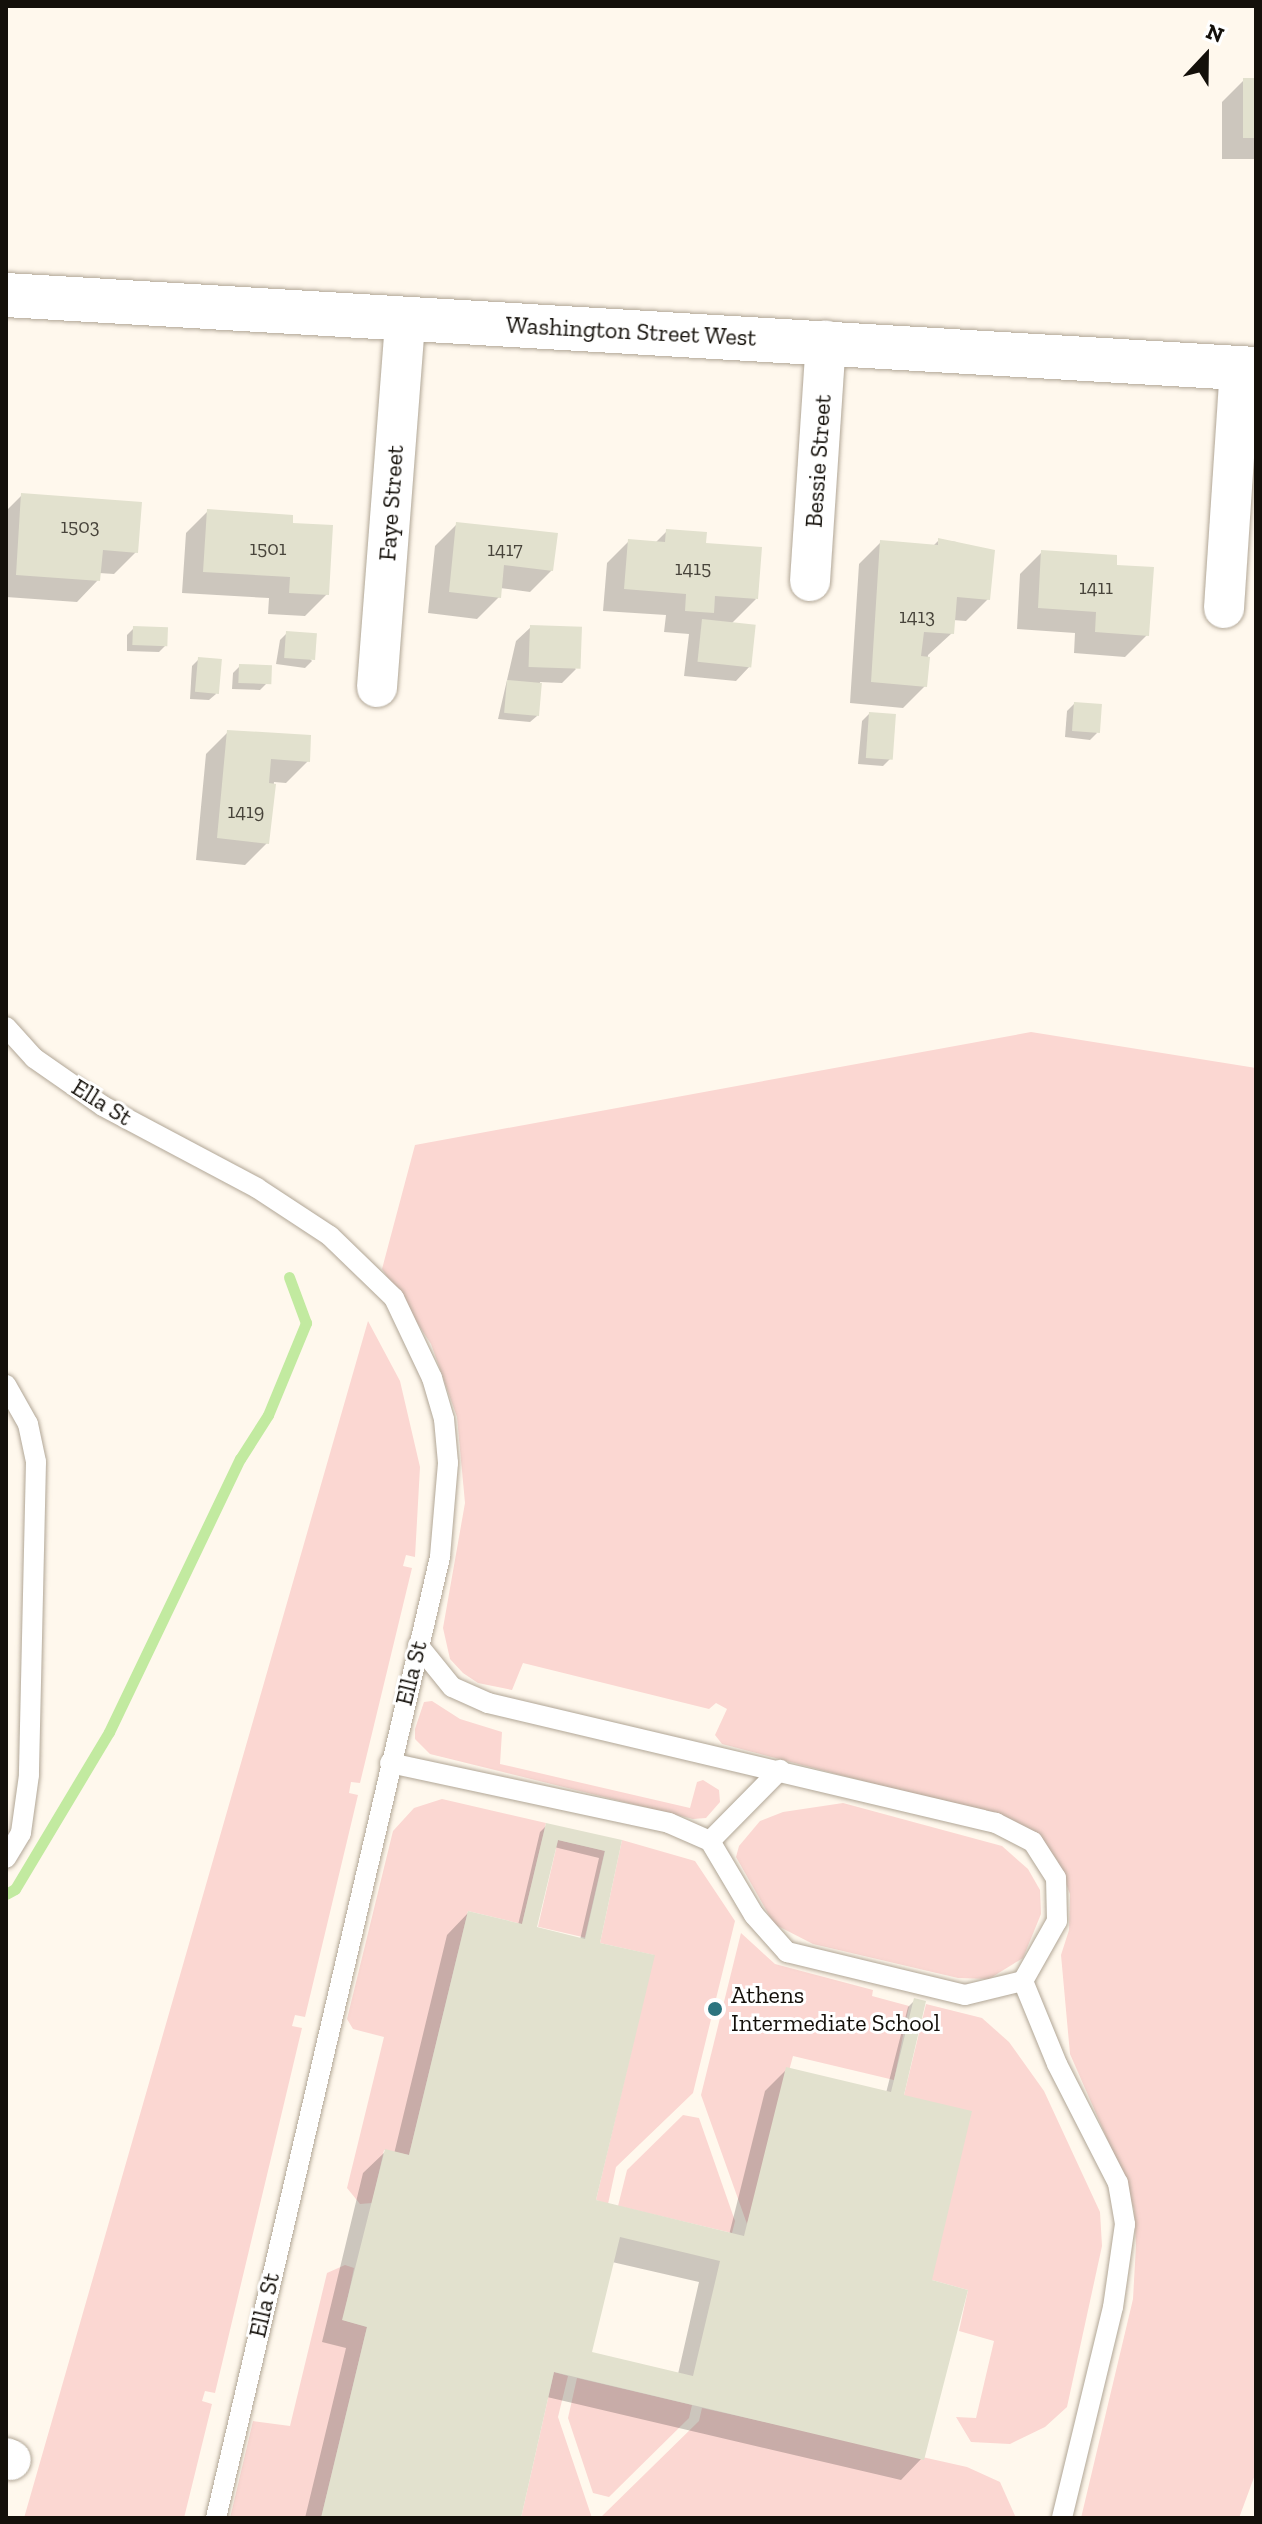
<!DOCTYPE html>
<style>
body{margin:0}
#map{position:relative;width:1262px;height:2524px;overflow:hidden;background:#fff8ed;font-family:"Zilla Slab",serif}
div>[style]{position:absolute}
[style*='--x']{left:calc(var(--x)*1px);top:calc(var(--y)*1px);width:calc(var(--w)*1px);rotate:calc(var(--a)*1deg)}
.green>*{inset:0;background:#fbd7d2;transform-origin:0 0}
.shadow>*{inset:0;background:#0003}
.stream>*{height:11px;margin:-5.5px;padding:0 5.5px;transform-origin:5.5px;border-radius:5.5px;background:#c2eaa0}
.building>*{inset:0;background:#e2e1ce;transform-origin:0 0}
.roads{filter:drop-shadow(0 0 2px #b1a696) drop-shadow(0 0 2px #b1a696)}
.service>*{height:20px;margin:-10px;padding:0 10px;transform-origin:10px;border-radius:10px;background:#fff}
.minor>*{height:40px;margin:-20px;padding:0 20px;transform-origin:20px;border-radius:20px;background:#fff}
.tertiary>*{height:44px;margin:-22px;padding:0 22px;transform-origin:22px;border-radius:22px;background:#fff}
.dots>*{width:22px;height:22px;translate:-50% -50%;box-sizing:border-box;border:4px solid #fff;border-radius:50%}
span{translate:-50% -50%;white-space:nowrap;text-align:center;line-height:1.15;-webkit-text-stroke:6px #fff;paint-order:stroke}
.number-label{font-size:20px;color:#48443b}
.number-label span{-webkit-text-stroke-width:0}
.street-label{font-size:24px;color:#14100a}
.poi-label{font-size:24px;color:#14100a}
.left{translate:0 -50%;text-align:left}
.frame{position:absolute;inset:0;border:8px solid #14100a;pointer-events:none}
.north{position:absolute;left:1166px;top:16px;width:80px;height:80px;-webkit-text-stroke:6px #fff;paint-order:stroke;rotate:22deg;font-size:22px;font-weight:700;line-height:32px;text-align:center;color:#14100a}
.north::after{content:'';display:block;margin:auto;width:28px;height:36px;background:#14100a;clip-path:polygon(50% 0,100% 100%,50% 72%,0 100%)}
</style>
<div id="map">
<div class="green">
<i style="clip-path:polygon(1031px 1032px,1256px 1068px,1256px 2472px,1239px 2518px,1081px 2518px,1133px 2299px,1136px 2245px,1134px 2209px,1119px 2166px,1070px 2054px,1061px 1955px,1069px 1930px,1070px 1894px,1057px 1860px,1041px 1839px,909px 1793px,722px 1744px,715px 1735px,727px 1709px,716px 1703px,709px 1709px,523px 1663px,512px 1690px,478px 1683px,463px 1673px,450px 1659px,443px 1628px,465px 1503px,457px 1417px,431px 1344px,382px 1269px,415px 1145px)"></i>
<i style="clip-path:polygon(368px 1321px,400px 1381px,420px 1467px,415px 1557px,406px 1555px,403px 1566px,412px 1568px,360px 1783px,351px 1782px,349px 1793px,358px 1795px,305px 2017px,295px 2015px,292px 2026px,302px 2028px,215px 2393px,205px 2391px,202px 2401px,212px 2404px,184px 2518px,24px 2518px)"></i>
<i style="clip-path:polygon(432px 1701px,460px 1719px,502px 1732px,500px 1764px,690px 1808px,697px 1782px,703px 1780px,719px 1790px,720px 1802px,706px 1818px,693px 1819px,430px 1754px,415px 1739px,415px 1729px,424px 1702px)"></i>
<i style="clip-path:polygon(442px 1799px,546px 1823px,522px 1924px,468px 1911px,409px 2155px,384px 2150px,372px 2203px,360px 2204px,347px 2188px,384px 2037px,353px 2029px,347px 2019px,393px 1831px,414px 1808px)"></i>
<i style="clip-path:polygon(843px 1803px,1002px 1846px,1028px 1869px,1040px 1890px,1041px 1914px,1023px 1958px,989px 1979px,958px 1978px,813px 1944px,774px 1924px,736px 1857px,739px 1846px,760px 1821px,783px 1812px)"></i>
<i style="left:558px;top:1840px;width:48px;height:89px;rotate:13deg"></i>
<i style="clip-path:polygon(622px 1840px,695px 1861px,735px 1921px,693px 2093px,616px 2167px,608px 2204px,596px 2200px,654px 1955px,600px 1943px)"></i>
<i style="clip-path:polygon(741px 1933px,775px 1964px,873px 1990px,872px 1996px,909px 2006px,894px 2080px,793px 2056px,747px 2224px,701px 2095px)"></i>
<i style="clip-path:polygon(926px 2004px,982px 2018px,1009px 2042px,1044px 2091px,1100px 2212px,1102px 2246px,1067px 2407px,1045px 2427px,1010px 2444px,971px 2442px,956px 2417px,976px 2418px,994px 2341px,959px 2331px,968px 2290px,932px 2280px,904px 2095px)"></i>
<i style="clip-path:polygon(683px 2115px,699px 2118px,735px 2221px,732px 2233px,618px 2206px,627px 2170px)"></i>
<i style="clip-path:polygon(345px 2265px,354px 2268px,343px 2320px,367px 2327px,321px 2518px,230px 2518px,253px 2421px,290px 2426px,327px 2273px)"></i>
<i style="clip-path:polygon(554px 2372px,568px 2376px,558px 2417px,592px 2518px,521px 2518px)"></i>
<i style="clip-path:polygon(577px 2378px,692px 2405px,689px 2418px,609px 2497px,593px 2493px,568px 2418px)"></i>
<i style="clip-path:polygon(702px 2408px,967px 2467px,1000px 2482px,1016px 2518px,600px 2518px,699px 2421px)"></i>
</div>
<div class="shadow">
<i style="clip-path:polygon(1244px 80px,1256px 80px,1256px 159px,1222px 159px,1222px 102px)"></i>
<i style="clip-path:polygon(22px 495px,136px 552px,114px 574px,99px 573px,98px 580px,77px 602px,6px 597px,6px 511px)"></i>
<i style="clip-path:polygon(208px 511px,291px 524px,327px 594px,305px 616px,268px 614px,269px 598px,182px 593px,186px 533px)"></i>
<i style="clip-path:polygon(457px 524px,552px 570px,530px 592px,500px 588px,499px 597px,477px 619px,428px 613px,435px 546px)"></i>
<i style="clip-path:polygon(667px 531px,704px 545px,756px 599px,731px 624px,750px 666px,736px 681px,684px 676px,689px 634px,664px 632px,666px 615px,603px 611px,607px 563px,629px 541px,655px 543px)"></i>
<i style="clip-path:polygon(939px 540px,957px 542px,988px 599px,966px 621px,953px 620px,952px 633px,928px 655px,925px 686px,903px 708px,850px 703px,859px 564px,881px 542px,932px 547px)"></i>
<i style="clip-path:polygon(1042px 552px,1115px 567px,1147px 635px,1125px 657px,1074px 653px,1075px 633px,1017px 629px,1020px 574px)"></i>
<i style="clip-path:polygon(531px 627px,576px 669px,562px 683px,540px 682px,537px 716px,530px 722px,498px 719px,516px 641px)"></i>
<i style="clip-path:polygon(134px 628px,166px 645px,159px 652px,127px 651px,127px 635px)"></i>
<i style="clip-path:polygon(287px 633px,312px 661px,305px 668px,276px 664px,280px 640px)"></i>
<i style="clip-path:polygon(199px 659px,216px 694px,209px 700px,190px 699px,192px 666px)"></i>
<i style="clip-path:polygon(240px 666px,267px 683px,260px 690px,232px 689px,233px 673px)"></i>
<i style="clip-path:polygon(1074px 704px,1097px 733px,1090px 740px,1065px 737px,1067px 711px)"></i>
<i style="clip-path:polygon(869px 714px,890px 759px,883px 766px,858px 764px,862px 721px)"></i>
<i style="clip-path:polygon(228px 732px,308px 761px,286px 783px,274px 782px,267px 843px,245px 865px,196px 860px,206px 754px)"></i>
<i style="clip-path:polygon(evenodd,547px 1825px,620px 1842px,597px 1944px,593px 2202px,729px 2235px,765px 2091px,787px 2069px,886px 2093px,908px 2007px,915px 2000px,901px 2096px,929px 2281px,922px 2458px,901px 2480px,547px 2397px,519px 2518px,305px 2518px,346px 2348px,322px 2342px,363px 2173px,385px 2152px,394px 2154px,447px 1935px,468px 1913px,518px 1925px,540px 1832px,547px 1825px,554px 1847px,599px 1858px,580px 1940px,535px 1929px,554px 1847px,547px 1825px,612px 2262px,699px 2282px,678px 2374px,590px 2353px,612px 2262px)"></i>
</div>
<div class="stream">
<i style="--x:6;--y:1894;--w:10;--a:-29"></i>
<i style="--x:15;--y:1889;--w:183;--a:-59.1"></i>
<i style="--x:109;--y:1732;--w:303;--a:-64.4"></i>
<i style="--x:240;--y:1459;--w:52;--a:-57.5"></i>
<i style="--x:268;--y:1415;--w:100;--a:-67.6"></i>
<i style="--x:306;--y:1323;--w:49;--a:-110.3"></i>
</div>
<div class="building">
<i style="left:1243px;top:78px;width:13px;height:60px"></i>
<i style="clip-path:polygon(21px 493px,142px 502px,138px 553px,103px 550px,100px 581px,16px 575px)"></i>
<i style="clip-path:polygon(207px 509px,293px 515px,293px 523px,333px 525px,329px 595px,289px 593px,290px 577px,203px 572px)"></i>
<i style="clip-path:polygon(456px 522px,558px 533px,553px 571px,504px 565px,501px 598px,449px 592px)"></i>
<i style="clip-path:polygon(666px 529px,707px 532px,706px 543px,762px 547px,758px 599px,715px 596px,714px 613px,685px 611px,686px 594px,624px 589px,628px 539px,665px 542px)"></i>
<i style="clip-path:polygon(938px 538px,995px 550px,990px 600px,957px 597px,954px 634px,924px 632px,921px 656px,930px 657px,927px 687px,871px 682px,880px 540px,938px 545px)"></i>
<i style="clip-path:polygon(1041px 550px,1117px 555px,1117px 565px,1154px 567px,1149px 636px,1095px 632px,1096px 612px,1038px 608px)"></i>
<i style="left:702px;top:619px;width:54px;height:43px;rotate:6deg"></i>
<i style="left:530px;top:625px;width:52px;height:42px;rotate:2deg"></i>
<i style="left:133px;top:626px;width:35px;height:19px;rotate:2deg"></i>
<i style="left:286px;top:631px;width:31px;height:27px;rotate:4deg"></i>
<i style="left:198px;top:657px;width:24px;height:35px;rotate:5deg"></i>
<i style="left:239px;top:664px;width:33px;height:19px;rotate:2deg"></i>
<i style="left:507px;top:680px;width:35px;height:33px;rotate:5deg"></i>
<i style="left:1074px;top:702px;width:28px;height:29px;rotate:4deg"></i>
<i style="left:869px;top:712px;width:27px;height:46px;rotate:4deg"></i>
<i style="clip-path:polygon(227px 730px,311px 735px,310px 762px,271px 759px,269px 783px,276px 784px,269px 844px,217px 838px)"></i>
<i style="clip-path:polygon(evenodd,546px 1823px,622px 1840px,600px 1943px,655px 1955px,596px 2200px,744px 2236px,786px 2067px,891px 2092px,914px 1998px,926px 2001px,904px 2095px,972px 2111px,932px 2280px,968px 2290px,924px 2460px,554px 2372px,521px 2518px,321px 2518px,367px 2327px,342px 2320px,385px 2149px,409px 2155px,468px 1911px,522px 1924px,546px 1823px,558px 1840px,605px 1851px,585px 1939px,537px 1927px,558px 1840px,546px 1823px,620px 2237px,720px 2261px,693px 2376px,592px 2352px,620px 2237px)"></i>
</div>
<div class="roads">
<div class="service">
<i style="--x:6;--y:1027;--w:42;--a:47.9"></i>
<i style="--x:34;--y:1058;--w:84;--a:34.8"></i>
<i style="--x:103;--y:1106;--w:174;--a:28"></i>
<i style="--x:257;--y:1188;--w:87;--a:33.3"></i>
<i style="--x:330;--y:1236;--w:89;--a:44.1"></i>
<i style="--x:394;--y:1298;--w:89;--a:64.6"></i>
<i style="--x:432;--y:1378;--w:43;--a:73.7"></i>
<i style="--x:444;--y:1419;--w:44;--a:84.8"></i>
<i style="--x:448;--y:1463;--w:94;--a:94.9"></i>
<i style="--x:440;--y:1557;--w:987;--a:103.12"></i>
<i style="--x:6;--y:1385;--w:45;--a:60.6"></i>
<i style="--x:28;--y:1424;--w:39;--a:78"></i>
<i style="--x:36;--y:1462;--w:313;--a:91.3"></i>
<i style="--x:29;--y:1775;--w:59;--a:97.9"></i>
<i style="--x:21;--y:1833;--w:29;--a:121"></i>
<i style="--x:390;--y:1763;--w:285;--a:12.1"></i>
<i style="--x:669;--y:1823;--w:45;--a:23.7"></i>
<i style="--x:710;--y:1841;--w:86;--a:59.3"></i>
<i style="--x:754;--y:1915;--w:50;--a:48.3"></i>
<i style="--x:787;--y:1952;--w:183;--a:13.6"></i>
<i style="--x:965;--y:1995;--w:60;--a:-13.6"></i>
<i style="--x:1023;--y:1981;--w:69;--a:-60.5"></i>
<i style="--x:1057;--y:1921;--w:43;--a:-91.3"></i>
<i style="--x:1056;--y:1878;--w:43;--a:-122.6"></i>
<i style="--x:1033;--y:1842;--w:42;--a:-152.8"></i>
<i style="--x:996;--y:1823;--w:522;--a:-166.71"></i>
<i style="--x:488;--y:1703;--w:39;--a:-156"></i>
<i style="--x:452;--y:1687;--w:54;--a:-129"></i>
<i style="--x:710;--y:1841;--w:100;--a:-45.4"></i>
<i style="--x:1023;--y:1981;--w:90;--a:67.7"></i>
<i style="--x:1057;--y:2064;--w:134;--a:62.9"></i>
<i style="--x:1118;--y:2183;--w:42;--a:80.3"></i>
<i style="--x:1125;--y:2224;--w:84;--a:98.2"></i>
<i style="--x:1113;--y:2307;--w:217;--a:103.6"></i>
</div>
<div class="minor">
<i style="--x:810;--y:581;--w:241;--a:-86.2"></i>
<i style="--x:1224;--y:608;--w:242;--a:-86.2"></i>
<i style="--x:377;--y:687;--w:369;--a:-85.6"></i>
<i style="--x:6;--y:2458;--w:5;--a:22"></i>
</div>
<div class="tertiary">
<i style="--x:6;--y:295;--w:1252;--a:3.39"></i>
</div>
</div>
<div class="dots">
<i style="left:715px;top:2009px;background:#2c747f"></i>
</div>
<div class="number-label">
<span style="left:80px;top:526px">1503</span>
<span style="left:268px;top:548px">1501</span>
<span style="left:505px;top:549px">1417</span>
<span style="left:693px;top:568px">1415</span>
<span style="left:1096px;top:587px">1411</span>
<span style="left:917px;top:616px">1413</span>
<span style="left:246px;top:811px">1419</span>
</div>
<div class="street-label">
<span style="left:631px;top:331px;rotate:3deg">Washington Street West</span>
<span style="left:818px;top:461px;rotate:-86deg">Bessie Street</span>
<span style="left:391px;top:503px;rotate:-86deg">Faye Street</span>
<span style="left:102px;top:1102px;rotate:32deg">Ella St</span>
<span style="left:411px;top:1673px;rotate:-76deg">Ella St</span>
<span style="left:264px;top:2305px;rotate:-77deg">Ella St</span>
</div>
<div class="poi-label">
<span class="left" style="left:731px;top:2009px">Athens<br>Intermediate School</span>
</div>
<div class="frame"></div>
<div class="north">N</div>
</div>
